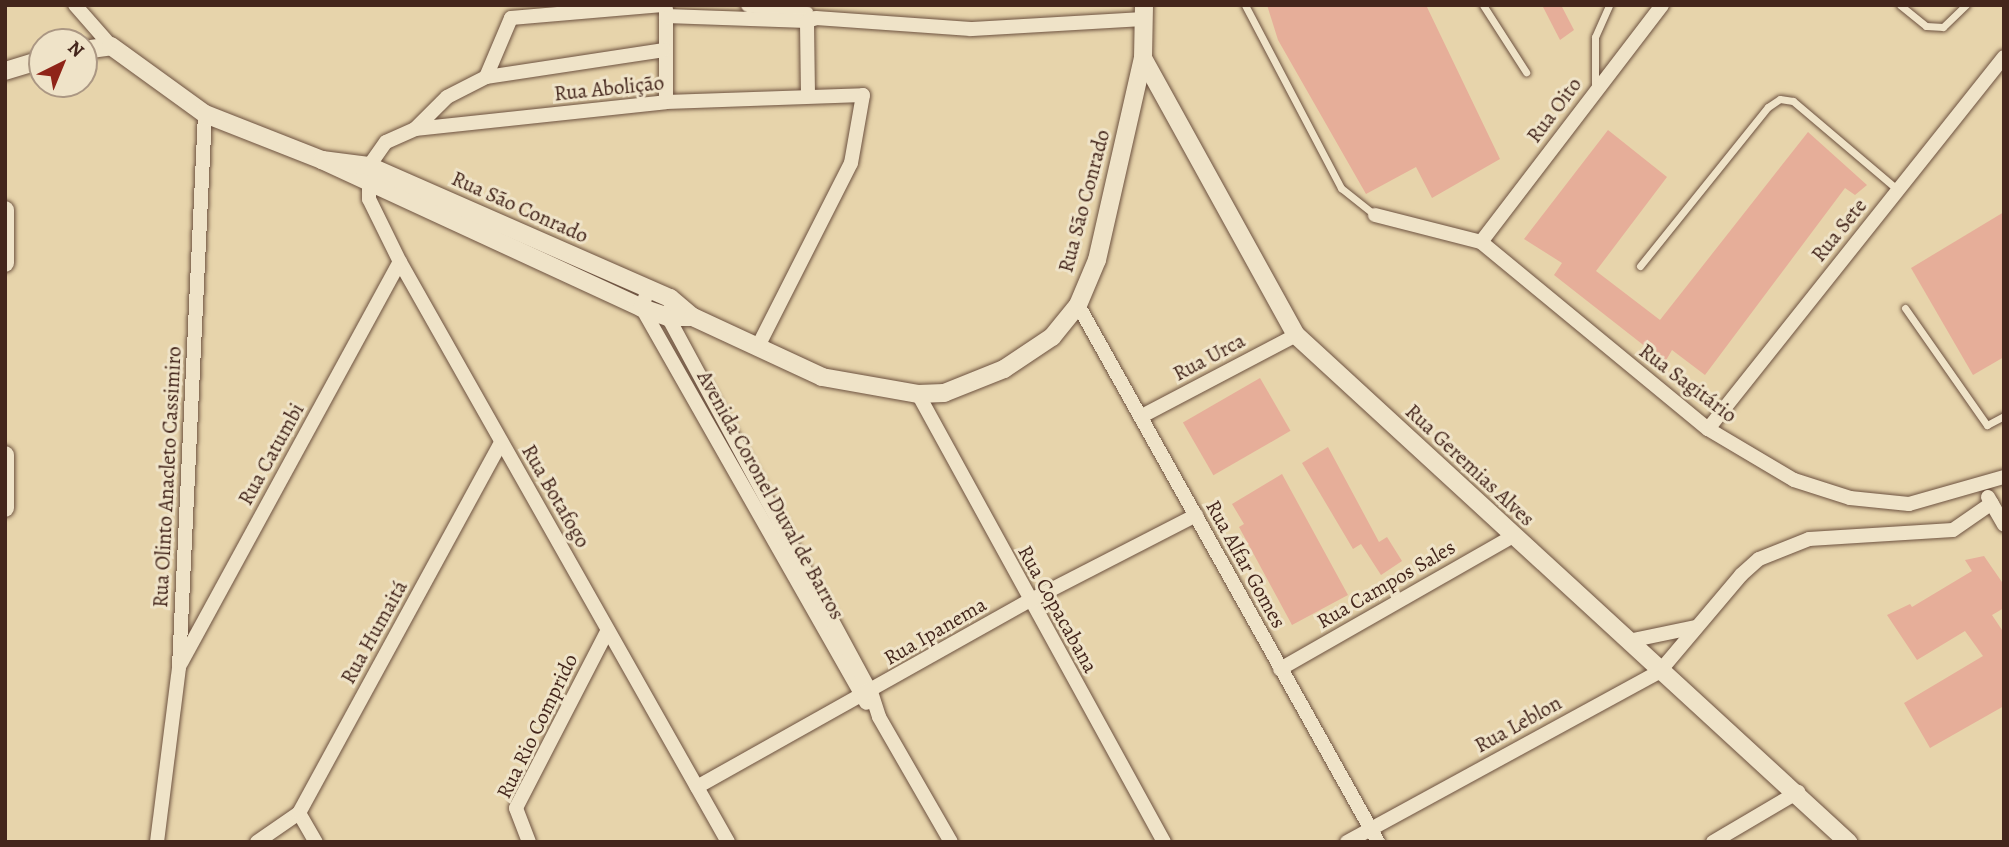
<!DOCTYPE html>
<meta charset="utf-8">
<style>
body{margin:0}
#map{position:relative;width:2009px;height:847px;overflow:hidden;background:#e7d4ab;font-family:Alegreya,serif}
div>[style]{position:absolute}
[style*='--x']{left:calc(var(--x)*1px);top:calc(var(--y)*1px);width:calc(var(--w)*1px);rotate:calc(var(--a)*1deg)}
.building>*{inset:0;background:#e6ae99;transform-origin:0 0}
.roads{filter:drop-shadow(0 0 2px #6d5240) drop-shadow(0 0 2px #6d5240)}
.service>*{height:7px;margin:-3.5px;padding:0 3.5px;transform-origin:3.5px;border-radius:3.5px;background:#efe3c8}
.minor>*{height:14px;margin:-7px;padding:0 7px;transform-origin:7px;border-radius:7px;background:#efe3c8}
.tertiary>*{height:18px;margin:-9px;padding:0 9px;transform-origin:9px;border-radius:9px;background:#efe3c8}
span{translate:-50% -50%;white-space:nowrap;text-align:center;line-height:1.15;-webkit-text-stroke:6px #efe3c8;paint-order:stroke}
.street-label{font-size:21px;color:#44261c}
.frame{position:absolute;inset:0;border:7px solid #44261c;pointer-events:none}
.north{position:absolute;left:28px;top:28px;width:70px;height:70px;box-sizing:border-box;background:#efe3c8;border:2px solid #ab9783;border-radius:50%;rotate:43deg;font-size:19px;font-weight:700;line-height:28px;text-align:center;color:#44261c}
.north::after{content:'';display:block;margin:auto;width:24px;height:32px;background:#8f2418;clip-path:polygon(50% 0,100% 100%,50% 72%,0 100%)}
</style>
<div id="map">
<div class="building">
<i style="clip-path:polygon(1267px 5px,1426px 5px,1500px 159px,1432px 198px,1416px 167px,1366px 194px,1278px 40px)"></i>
<i style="clip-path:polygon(1542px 5px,1561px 5px,1574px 30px,1560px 40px)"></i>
<i style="clip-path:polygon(1608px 130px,1667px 177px,1596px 271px,1660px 320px,1808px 132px,1867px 185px,1855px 195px,1845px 188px,1705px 375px,1672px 350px,1665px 362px,1554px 275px,1562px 263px,1524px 239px)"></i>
<i style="clip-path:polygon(2004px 212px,2004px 357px,1973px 375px,1911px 268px)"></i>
<i style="left:1260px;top:378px;width:61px;height:89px;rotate:60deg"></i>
<i style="clip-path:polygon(1328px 447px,1379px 542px,1387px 537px,1402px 561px,1381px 575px,1361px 544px,1353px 549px,1302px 463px)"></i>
<i style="clip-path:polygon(1282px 474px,1348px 595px,1292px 625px,1239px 527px,1244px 524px,1232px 504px)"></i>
<i style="clip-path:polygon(1984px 556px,2004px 585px,2004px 608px,1992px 615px,2004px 633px,2004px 706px,1930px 748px,1904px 703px,1983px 656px,1965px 631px,1917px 660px,1887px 615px,1910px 604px,1912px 607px,1972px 571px,1965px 560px)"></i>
</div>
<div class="roads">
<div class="service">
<i style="--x:1245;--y:5;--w:207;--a:62.3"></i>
<i style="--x:1341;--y:188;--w:43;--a:38.5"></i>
<i style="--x:1483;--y:5;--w:80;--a:57.3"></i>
<i style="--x:1900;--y:5;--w:33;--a:39"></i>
<i style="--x:1926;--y:26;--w:17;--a:3"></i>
<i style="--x:1943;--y:27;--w:32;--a:-44"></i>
<i style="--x:1595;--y:90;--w:53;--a:-90"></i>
<i style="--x:1595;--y:37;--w:35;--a:-66"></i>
<i style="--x:1640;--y:266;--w:204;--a:-51.2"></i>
<i style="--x:1768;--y:107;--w:14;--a:-34"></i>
<i style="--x:1780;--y:99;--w:13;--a:9"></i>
<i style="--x:1793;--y:101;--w:138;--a:40.3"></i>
<i style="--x:1905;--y:308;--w:143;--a:55"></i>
<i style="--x:1987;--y:425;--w:19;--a:-28"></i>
</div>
<div class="minor">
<i style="--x:75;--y:5;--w:55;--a:48.7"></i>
<i style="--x:748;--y:5;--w:59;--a:7.9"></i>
<i style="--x:666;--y:9;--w:93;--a:90"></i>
<i style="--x:666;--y:16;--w:141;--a:2"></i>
<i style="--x:486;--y:77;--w:64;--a:-67"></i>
<i style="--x:511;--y:18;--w:152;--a:-4.9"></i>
<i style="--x:808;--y:95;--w:74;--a:-90.8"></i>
<i style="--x:807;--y:21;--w:9;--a:-18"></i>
<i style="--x:816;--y:18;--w:155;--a:4.1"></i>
<i style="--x:971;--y:29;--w:174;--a:-3.3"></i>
<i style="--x:415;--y:129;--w:45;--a:-45"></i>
<i style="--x:447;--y:97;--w:44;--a:-27.1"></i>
<i style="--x:486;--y:77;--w:180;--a:-8.6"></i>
<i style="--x:1375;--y:215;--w:109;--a:14.3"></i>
<i style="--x:1481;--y:242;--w:294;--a:39.5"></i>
<i style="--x:1708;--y:429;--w:100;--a:30.7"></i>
<i style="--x:1794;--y:480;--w:59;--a:17.8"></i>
<i style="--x:1850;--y:498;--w:59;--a:5.8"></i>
<i style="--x:1909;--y:504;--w:99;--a:-15.9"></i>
<i style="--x:1481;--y:242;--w:298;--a:-52.6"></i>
<i style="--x:648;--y:289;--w:20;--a:108"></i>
<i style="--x:642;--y:308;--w:454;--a:60.4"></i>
<i style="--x:1078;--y:305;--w:615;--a:60.81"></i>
<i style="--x:669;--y:310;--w:7;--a:98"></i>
<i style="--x:668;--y:317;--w:426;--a:61.6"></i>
<i style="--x:871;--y:692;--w:26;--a:72"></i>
<i style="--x:879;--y:717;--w:144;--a:60.1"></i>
<i style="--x:918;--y:394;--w:511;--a:61.23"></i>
<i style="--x:1142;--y:416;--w:174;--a:-27.7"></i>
<i style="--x:1708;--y:429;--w:475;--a:-51.5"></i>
<i style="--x:1988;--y:497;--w:32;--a:60"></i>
<i style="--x:1629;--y:641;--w:68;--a:-11.8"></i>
<i style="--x:181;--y:663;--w:457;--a:-61.4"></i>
<i style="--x:1280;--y:669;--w:268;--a:-29.7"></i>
<i style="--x:697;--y:787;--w:381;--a:-29.3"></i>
<i style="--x:1029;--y:601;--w:188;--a:-27.2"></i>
<i style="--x:299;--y:813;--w:34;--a:60"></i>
<i style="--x:157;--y:842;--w:176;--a:-82.8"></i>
<i style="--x:179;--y:667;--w:554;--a:-87.31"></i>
<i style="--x:257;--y:842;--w:51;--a:-34.6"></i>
<i style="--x:299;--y:813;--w:422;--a:-61.4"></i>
<i style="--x:529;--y:842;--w:36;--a:-111"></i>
<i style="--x:516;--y:808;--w:200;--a:-62.7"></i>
<i style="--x:728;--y:842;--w:666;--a:-119.49"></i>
<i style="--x:400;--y:262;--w:70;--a:-116.2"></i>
<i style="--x:369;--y:199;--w:33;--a:-90"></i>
<i style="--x:369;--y:166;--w:29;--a:-55"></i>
<i style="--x:386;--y:142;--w:32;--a:-24"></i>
<i style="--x:415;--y:129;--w:252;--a:-6.1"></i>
<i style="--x:666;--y:102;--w:197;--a:-2"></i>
<i style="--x:863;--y:95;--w:69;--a:100"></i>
<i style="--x:851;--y:163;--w:208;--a:116.9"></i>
<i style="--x:1347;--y:842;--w:357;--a:-28.6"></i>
<i style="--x:1660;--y:671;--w:126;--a:-49.8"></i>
<i style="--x:1741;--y:575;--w:24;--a:-42"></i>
<i style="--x:1759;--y:559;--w:54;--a:-21.8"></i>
<i style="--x:1809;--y:539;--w:144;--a:-3.6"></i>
<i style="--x:1953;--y:530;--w:47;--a:-34.7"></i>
<i style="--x:1713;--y:842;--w:99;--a:-30.5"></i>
</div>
<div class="tertiary">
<i style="--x:84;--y:50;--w:27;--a:-8"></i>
<i style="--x:111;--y:46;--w:116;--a:35.9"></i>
<i style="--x:205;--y:114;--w:126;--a:21.5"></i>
<i style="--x:322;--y:160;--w:353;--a:24.8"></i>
<i style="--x:642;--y:308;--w:28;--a:19"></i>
<i style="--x:668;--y:317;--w:25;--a:0"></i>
<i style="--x:1143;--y:58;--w:316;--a:61.1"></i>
<i style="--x:1296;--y:335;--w:750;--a:42.57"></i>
<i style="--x:5;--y:71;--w:39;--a:-17"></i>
<i style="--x:322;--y:160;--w:47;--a:7.3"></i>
<i style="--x:369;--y:166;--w:329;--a:23.7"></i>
<i style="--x:670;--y:298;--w:30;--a:40"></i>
<i style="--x:693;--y:317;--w:142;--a:24.9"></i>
<i style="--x:822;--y:377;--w:97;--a:10"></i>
<i style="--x:918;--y:394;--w:26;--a:-2"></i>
<i style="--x:944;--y:393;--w:65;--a:-21.8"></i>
<i style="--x:1004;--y:369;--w:58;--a:-33.7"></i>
<i style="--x:1052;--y:337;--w:41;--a:-50.9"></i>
<i style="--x:1078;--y:305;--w:49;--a:-67.1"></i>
<i style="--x:1097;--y:260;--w:207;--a:-77.2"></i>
<i style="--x:1143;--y:58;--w:53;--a:-88.9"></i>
<i style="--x:5;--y:210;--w:53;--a:90"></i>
<i style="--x:5;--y:455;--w:53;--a:90"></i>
</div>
</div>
<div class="street-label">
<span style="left:609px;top:88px;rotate:-6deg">Rua Abolição</span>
<span style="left:1554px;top:110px;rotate:-53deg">Rua Oito</span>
<span style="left:1084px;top:201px;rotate:-75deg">Rua São Conrado</span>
<span style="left:520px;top:207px;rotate:24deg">Rua São Conrado</span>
<span style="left:1839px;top:230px;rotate:-51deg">Rua Sete</span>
<span style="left:1209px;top:357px;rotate:-28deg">Rua Urca</span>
<span style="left:1688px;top:383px;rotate:37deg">Rua Sagitário</span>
<span style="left:271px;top:454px;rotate:-61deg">Rua Catumbi</span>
<span style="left:1470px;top:465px;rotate:43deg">Rua Geremias Alves</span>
<span style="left:167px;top:477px;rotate:-87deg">Rua Olinto Anacleto Cassimiro</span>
<span style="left:771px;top:495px;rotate:61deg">Avenida Coronel Duval de Barros</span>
<span style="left:556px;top:496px;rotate:60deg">Rua Botafogo</span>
<span style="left:1246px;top:564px;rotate:61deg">Rua Alfar Gomes</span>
<span style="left:1386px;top:584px;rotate:-30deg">Rua Campos Sales</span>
<span style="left:1058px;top:609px;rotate:61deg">Rua Copacabana</span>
<span style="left:935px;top:631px;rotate:-30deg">Rua Ipanema</span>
<span style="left:374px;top:632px;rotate:-61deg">Rua Humaitá</span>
<span style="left:1518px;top:724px;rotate:-29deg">Rua Leblon</span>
<span style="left:537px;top:726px;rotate:-64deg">Rua Rio Comprido</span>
</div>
<div class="frame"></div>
<div class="north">N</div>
</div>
